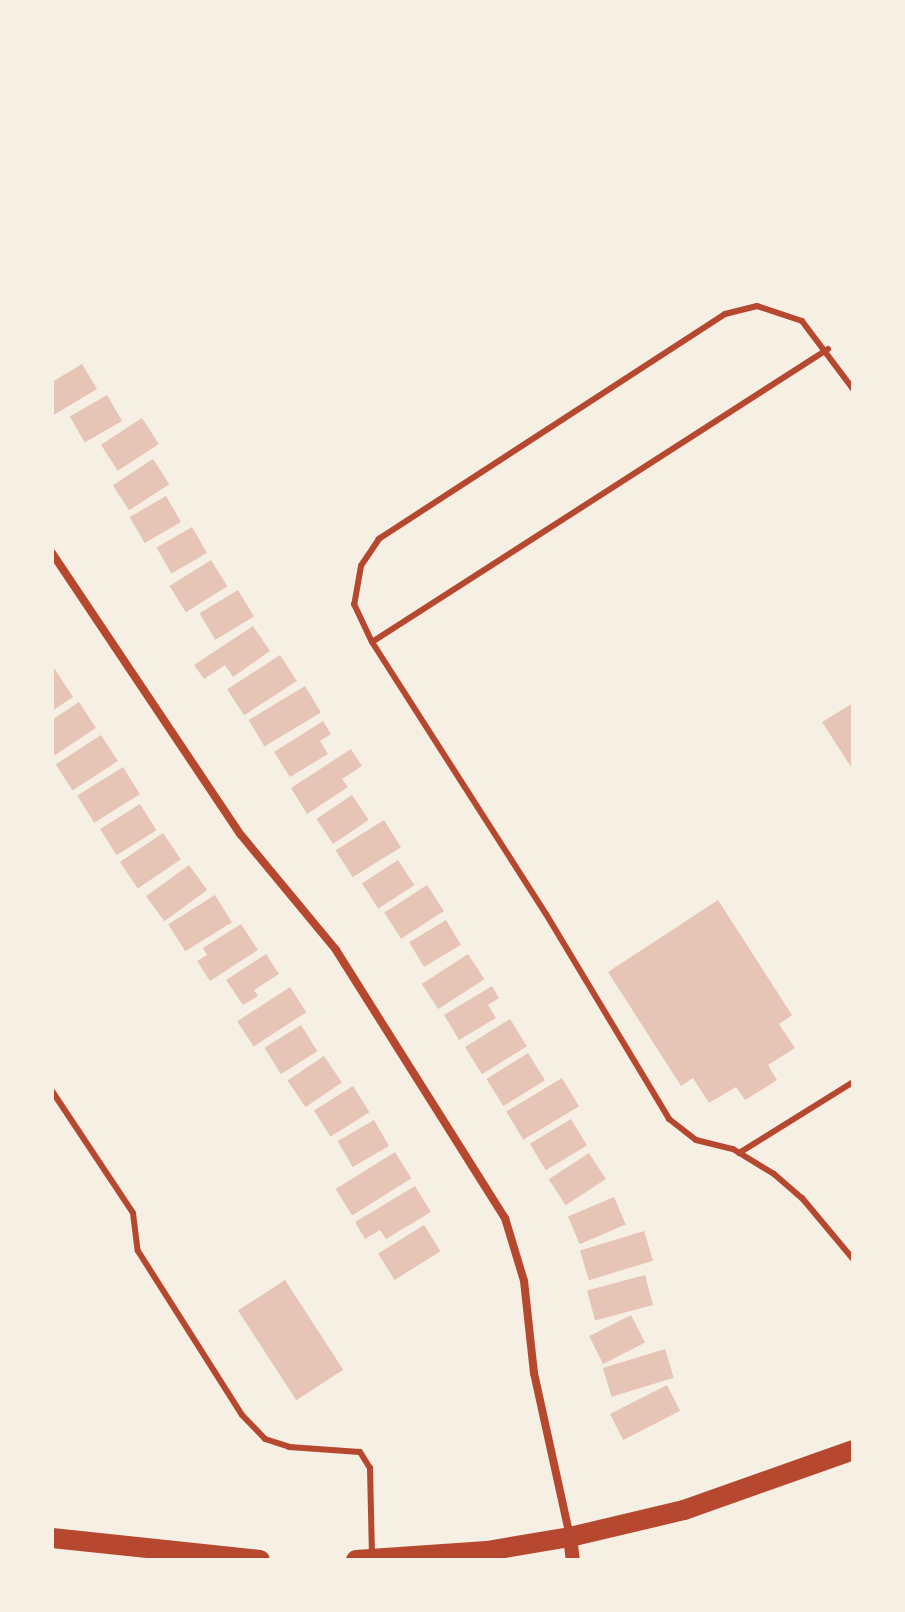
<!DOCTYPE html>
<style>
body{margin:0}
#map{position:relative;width:905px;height:1612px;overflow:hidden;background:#f6efe4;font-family:"Golos Text",sans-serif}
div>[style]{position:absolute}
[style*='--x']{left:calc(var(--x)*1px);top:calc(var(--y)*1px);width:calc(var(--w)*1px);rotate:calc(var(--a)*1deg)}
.building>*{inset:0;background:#e6c5b7;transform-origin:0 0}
.service>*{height:6px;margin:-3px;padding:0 3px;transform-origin:3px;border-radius:3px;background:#b5482f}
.minor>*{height:8px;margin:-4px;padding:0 4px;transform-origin:4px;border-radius:4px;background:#b5482f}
.tertiary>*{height:14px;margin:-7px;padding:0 7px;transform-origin:7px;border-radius:7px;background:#b5482f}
.primary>*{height:20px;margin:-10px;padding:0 10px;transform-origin:10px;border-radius:10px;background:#b5482f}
span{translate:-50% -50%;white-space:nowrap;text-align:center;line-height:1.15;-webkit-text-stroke:8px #f6efe4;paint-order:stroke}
.frame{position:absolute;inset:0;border:54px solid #f6efe4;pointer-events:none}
</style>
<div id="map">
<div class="building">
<i style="clip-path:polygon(82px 364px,97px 389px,52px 416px,52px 382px)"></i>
<i style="left:107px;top:395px;width:30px;height:43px;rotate:60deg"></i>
<i style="left:142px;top:418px;width:31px;height:49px;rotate:57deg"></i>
<i style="left:153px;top:459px;width:30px;height:48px;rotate:57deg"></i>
<i style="left:166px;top:496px;width:30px;height:42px;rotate:60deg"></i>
<i style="left:192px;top:527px;width:30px;height:41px;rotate:60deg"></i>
<i style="left:211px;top:560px;width:31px;height:49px;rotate:58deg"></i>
<i style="left:238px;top:590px;width:31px;height:45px;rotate:59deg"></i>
<i style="clip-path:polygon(253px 626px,270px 651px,233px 677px,225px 665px,204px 679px,194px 665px)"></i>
<i style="left:280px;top:655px;width:31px;height:63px;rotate:57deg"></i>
<i style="clip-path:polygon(52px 665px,73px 697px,52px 711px)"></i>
<i style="left:305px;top:686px;width:31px;height:66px;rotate:59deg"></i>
<i style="clip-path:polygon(79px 702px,96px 728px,52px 757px,52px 720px)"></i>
<i style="clip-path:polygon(853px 703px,853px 770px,822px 722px)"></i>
<i style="clip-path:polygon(323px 721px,331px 734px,320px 741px,328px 754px,290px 777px,274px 752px)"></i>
<i style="left:101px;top:735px;width:31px;height:54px;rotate:57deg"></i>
<i style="clip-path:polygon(351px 749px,362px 766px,342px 779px,348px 787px,307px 814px,291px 788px)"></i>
<i style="left:123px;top:767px;width:32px;height:54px;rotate:58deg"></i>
<i style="left:352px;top:795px;width:30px;height:43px;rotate:56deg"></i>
<i style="left:140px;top:804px;width:31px;height:47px;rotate:58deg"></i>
<i style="left:384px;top:820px;width:32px;height:57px;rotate:58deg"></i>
<i style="left:163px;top:833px;width:32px;height:52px;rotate:56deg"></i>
<i style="left:398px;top:860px;width:30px;height:43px;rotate:57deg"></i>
<i style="left:189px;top:865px;width:31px;height:53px;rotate:54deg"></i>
<i style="left:427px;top:885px;width:31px;height:51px;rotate:57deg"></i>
<i style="left:215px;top:895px;width:32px;height:55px;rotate:58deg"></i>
<i style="clip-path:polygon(718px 900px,792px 1015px,779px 1024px,795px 1048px,768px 1065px,777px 1080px,745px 1100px,736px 1087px,709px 1103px,693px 1078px,681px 1086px,608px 972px)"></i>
<i style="left:446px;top:920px;width:29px;height:43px;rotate:59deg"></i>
<i style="clip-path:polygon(241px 924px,258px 950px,210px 981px,197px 961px,207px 955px,203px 948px)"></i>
<i style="clip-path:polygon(266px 954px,279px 974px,254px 990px,258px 996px,243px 1005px,226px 980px)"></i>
<i style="left:468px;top:954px;width:30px;height:55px;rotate:57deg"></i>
<i style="clip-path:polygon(492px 986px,499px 998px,488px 1005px,496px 1018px,459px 1040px,444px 1015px)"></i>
<i style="left:290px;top:987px;width:30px;height:63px;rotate:57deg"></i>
<i style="left:510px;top:1019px;width:32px;height:53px;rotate:58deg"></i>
<i style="left:301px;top:1025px;width:31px;height:43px;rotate:58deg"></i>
<i style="left:528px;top:1053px;width:32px;height:49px;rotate:58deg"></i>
<i style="left:324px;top:1056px;width:32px;height:44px;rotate:56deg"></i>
<i style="left:562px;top:1078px;width:33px;height:65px;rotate:59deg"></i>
<i style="left:353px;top:1086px;width:31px;height:46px;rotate:58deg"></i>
<i style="left:571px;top:1119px;width:31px;height:48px;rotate:59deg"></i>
<i style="left:374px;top:1120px;width:30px;height:42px;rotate:60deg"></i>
<i style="left:395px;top:1152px;width:31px;height:70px;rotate:58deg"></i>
<i style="left:589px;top:1153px;width:31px;height:48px;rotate:57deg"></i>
<i style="clip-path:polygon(415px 1186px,431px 1212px,386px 1239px,380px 1230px,365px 1239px,355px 1222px)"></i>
<i style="left:614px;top:1197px;width:30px;height:50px;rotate:67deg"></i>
<i style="left:424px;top:1225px;width:31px;height:54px;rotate:58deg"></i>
<i style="left:644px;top:1231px;width:31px;height:67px;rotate:73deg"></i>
<i style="left:645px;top:1275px;width:31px;height:60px;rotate:75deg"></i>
<i style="left:285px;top:1280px;width:107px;height:56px;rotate:57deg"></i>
<i style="left:631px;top:1315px;width:31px;height:47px;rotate:63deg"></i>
<i style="left:665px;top:1349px;width:30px;height:65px;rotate:73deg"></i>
<i style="left:667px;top:1385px;width:29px;height:64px;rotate:63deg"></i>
</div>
<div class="service">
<i style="--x:853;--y:389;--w:85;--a:-126.9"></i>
<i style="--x:802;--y:321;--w:47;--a:-161.6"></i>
<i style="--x:757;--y:306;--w:33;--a:166"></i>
<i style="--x:725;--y:314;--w:413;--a:147"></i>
<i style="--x:379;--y:539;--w:32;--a:124"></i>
<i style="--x:361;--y:566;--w:39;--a:100"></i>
<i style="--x:354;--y:604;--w:42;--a:64.7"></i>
<i style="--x:372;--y:642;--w:323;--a:57.4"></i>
<i style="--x:546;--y:914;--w:239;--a:59"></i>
<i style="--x:669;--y:1119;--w:34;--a:38"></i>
<i style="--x:696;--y:1140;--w:38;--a:14"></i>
<i style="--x:733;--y:1149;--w:48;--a:31.4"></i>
<i style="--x:774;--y:1174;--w:37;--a:41"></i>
<i style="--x:802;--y:1198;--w:80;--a:50.1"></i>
<i style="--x:372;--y:642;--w:542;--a:-32.72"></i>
<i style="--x:52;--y:1091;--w:146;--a:56.4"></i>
<i style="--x:133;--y:1213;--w:38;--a:83"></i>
<i style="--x:138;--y:1251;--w:194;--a:57.6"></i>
<i style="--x:242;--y:1415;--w:33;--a:46"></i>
<i style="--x:265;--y:1439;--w:25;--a:18"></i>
<i style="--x:289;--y:1447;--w:71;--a:4"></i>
<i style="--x:360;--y:1452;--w:19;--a:58"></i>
<i style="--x:370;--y:1468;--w:88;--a:88.7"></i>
<i style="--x:739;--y:1153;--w:134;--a:-31.9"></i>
</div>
<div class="minor">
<i style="--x:52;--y:553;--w:339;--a:56.2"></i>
<i style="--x:241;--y:835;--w:149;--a:50.4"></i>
<i style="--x:336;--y:950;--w:317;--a:57.8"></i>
<i style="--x:505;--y:1218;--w:66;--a:73.2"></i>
<i style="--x:524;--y:1281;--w:93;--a:83.8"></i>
<i style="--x:534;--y:1373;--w:168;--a:77.6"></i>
</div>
<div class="tertiary">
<i style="--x:570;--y:1537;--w:23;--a:83"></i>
</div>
<div class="primary">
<i style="--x:52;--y:1538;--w:209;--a:6"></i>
<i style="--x:356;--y:1560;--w:131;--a:-3.9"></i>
<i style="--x:487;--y:1551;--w:84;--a:-9.6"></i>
<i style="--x:570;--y:1537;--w:117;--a:-13.3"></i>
<i style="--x:684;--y:1510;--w:179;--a:-19.5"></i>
</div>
<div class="frame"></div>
</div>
